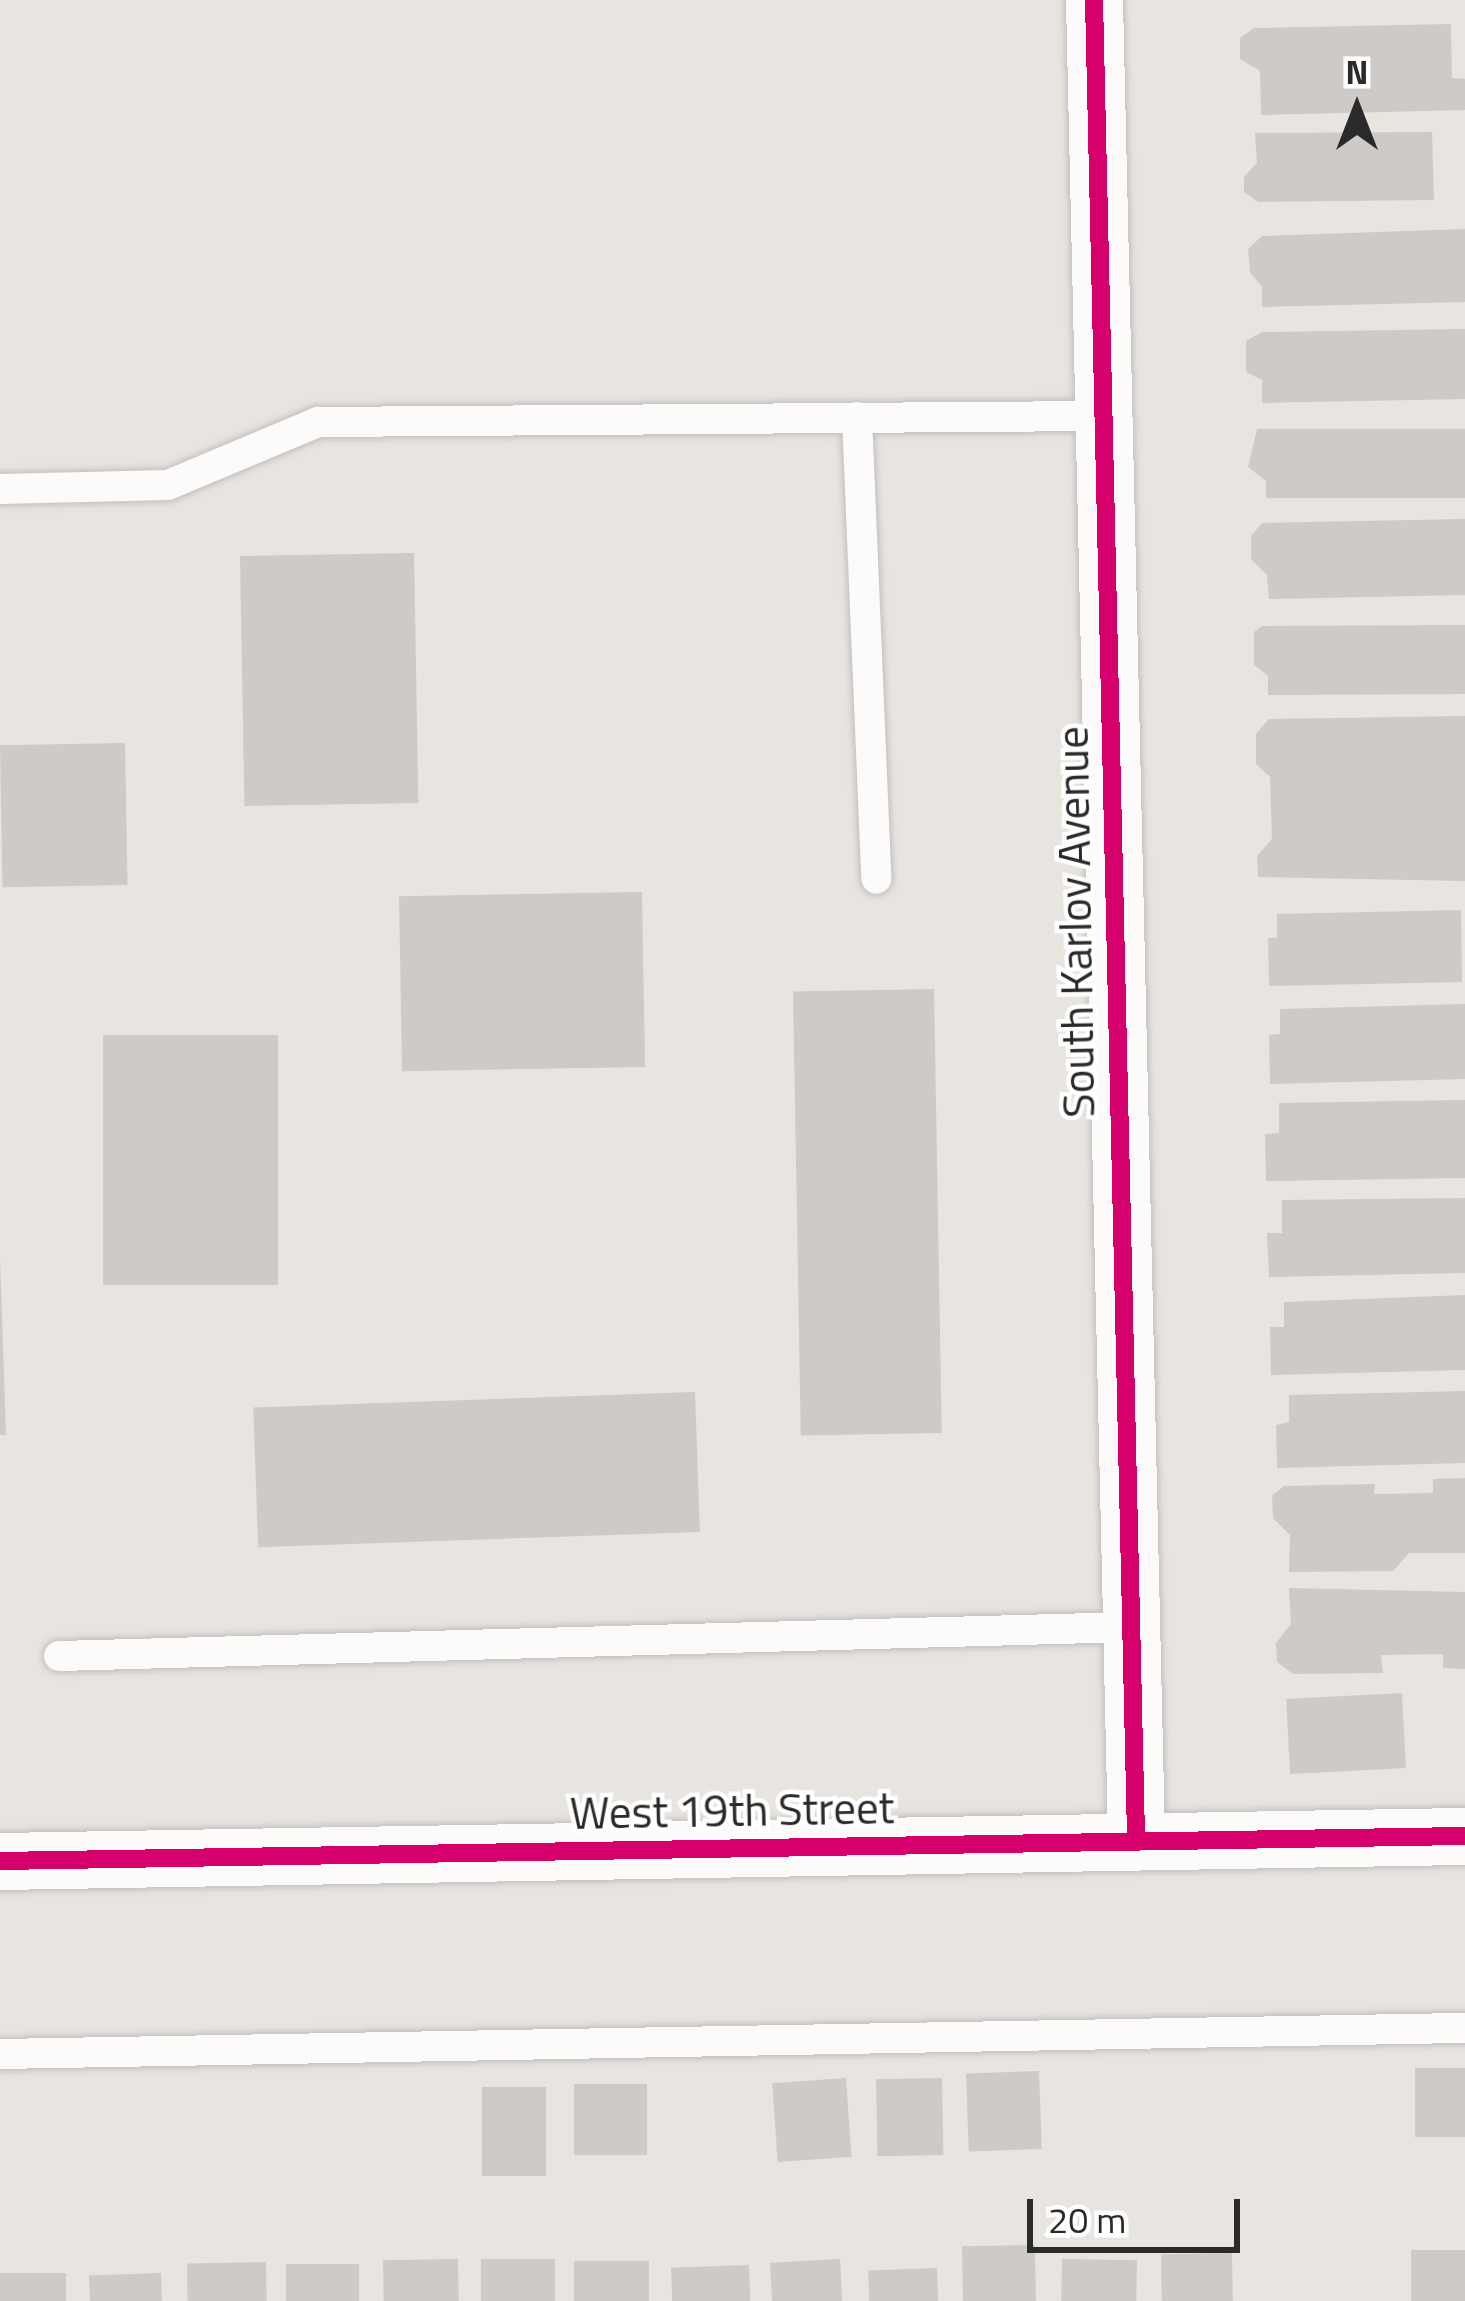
<!DOCTYPE html>
<style>
body{margin:0}
#map{position:relative;width:1465px;height:2301px;overflow:hidden;background:#e8e4e0;font-family:"Titillium Web",sans-serif}
div>[style]{position:absolute}
[style*='--x']{left:calc(var(--x)*1px);top:calc(var(--y)*1px);width:calc(var(--w)*1px);rotate:calc(var(--a)*1deg)}
.building>*{inset:0;background:#cdcac7;transform-origin:0 0}
.roads{filter:drop-shadow(0 0 3px #c1c0c1) drop-shadow(0 0 3px #c1c0c1)}
.service>*{height:30px;margin:-15px;padding:0 15px;transform-origin:15px;border-radius:15px;background:#fcfbfa}
.minor>*{height:57px;margin:-28.5px;padding:0 28.5px;transform-origin:28.5px;border-radius:28.5px;background:#fcfbfa}
.cycleway>*{height:18px;margin:-9px;padding:0 9px;transform-origin:9px;border-radius:9px;background:#d6006c}
span{translate:-50% -50%;white-space:nowrap;text-align:center;line-height:1.15;-webkit-text-stroke:9px #fff;paint-order:stroke}
.street-label{font-size:45px;color:#2a2a2a}
.north{position:absolute;left:1297px;top:48px;width:120px;height:120px;-webkit-text-stroke:9px #fff;paint-order:stroke;rotate:0deg;font-size:33px;font-weight:700;line-height:48px;text-align:center;color:#2a2a2a}
.north::after{content:'';display:block;margin:auto;width:42px;height:54px;background:#2a2a2a;clip-path:polygon(50% 0,100% 100%,50% 72%,0 100%)}
.scale{position:absolute;left:1027px;top:2199px;width:213px;height:54px;box-sizing:border-box;border:6px solid #2a2a2a;border-top:0;padding-left:15px;font-size:36px;line-height:42px;white-space:nowrap;color:#2a2a2a;-webkit-text-stroke:9px #fff;paint-order:stroke}
</style>
<div id="map">
<div class="building">
<i style="clip-path:polygon(1451px 24px,1452px 78px,1465px 79px,1465px 110px,1261px 115px,1260px 71px,1240px 59px,1240px 38px,1254px 28px)"></i>
<i style="clip-path:polygon(1432px 132px,1434px 200px,1258px 202px,1244px 192px,1244px 177px,1257px 163px,1255px 133px)"></i>
<i style="clip-path:polygon(1465px 229px,1465px 302px,1262px 307px,1262px 286px,1250px 273px,1248px 249px,1262px 236px)"></i>
<i style="clip-path:polygon(1465px 329px,1465px 399px,1262px 403px,1262px 380px,1246px 372px,1246px 341px,1262px 332px)"></i>
<i style="clip-path:polygon(1257px 429px,1465px 429px,1465px 498px,1266px 498px,1266px 481px,1248px 467px)"></i>
<i style="clip-path:polygon(1465px 519px,1465px 595px,1269px 599px,1267px 575px,1251px 559px,1251px 536px,1262px 523px)"></i>
<i style="left:414px;top:553px;width:250px;height:174px;rotate:89deg"></i>
<i style="clip-path:polygon(1465px 625px,1465px 694px,1268px 695px,1268px 676px,1254px 665px,1254px 632px,1262px 626px)"></i>
<i style="clip-path:polygon(1465px 716px,1465px 881px,1258px 877px,1257px 856px,1272px 839px,1270px 777px,1256px 764px,1256px 734px,1269px 719px)"></i>
<i style="left:125px;top:743px;width:142px;height:125px;rotate:89deg"></i>
<i style="left:642px;top:892px;width:175px;height:243px;rotate:89deg"></i>
<i style="clip-path:polygon(1461px 910px,1462px 982px,1269px 986px,1268px 938px,1277px 938px,1277px 914px)"></i>
<i style="left:934px;top:989px;width:444px;height:141px;rotate:89deg"></i>
<i style="clip-path:polygon(1465px 1004px,1465px 1079px,1270px 1084px,1269px 1035px,1280px 1034px,1280px 1009px)"></i>
<i style="left:103px;top:1035px;width:175px;height:250px"></i>
<i style="clip-path:polygon(1465px 1100px,1465px 1178px,1266px 1181px,1265px 1134px,1279px 1133px,1279px 1103px)"></i>
<i style="clip-path:polygon(1465px 1198px,1465px 1273px,1269px 1277px,1267px 1233px,1282px 1233px,1282px 1200px)"></i>
<i style="clip-path:polygon(0 1257px,6px 1435px,0 1435px)"></i>
<i style="clip-path:polygon(1465px 1295px,1465px 1370px,1271px 1375px,1270px 1327px,1284px 1327px,1284px 1302px)"></i>
<i style="clip-path:polygon(1465px 1391px,1465px 1463px,1277px 1468px,1276px 1425px,1289px 1422px,1289px 1395px)"></i>
<i style="left:695px;top:1392px;width:140px;height:442px;rotate:88deg"></i>
<i style="clip-path:polygon(1465px 1478px,1465px 1553px,1409px 1553px,1393px 1571px,1289px 1572px,1290px 1535px,1273px 1518px,1272px 1496px,1284px 1486px,1375px 1484px,1374px 1494px,1433px 1493px,1433px 1479px)"></i>
<i style="clip-path:polygon(1289px 1588px,1465px 1592px,1465px 1669px,1443px 1668px,1443px 1654px,1381px 1655px,1383px 1673px,1293px 1674px,1277px 1662px,1276px 1643px,1291px 1624px)"></i>
<i style="left:1402px;top:1693px;width:75px;height:116px;rotate:87deg"></i>
<i style="left:1465px;top:2068px;width:69px;height:50px;rotate:90deg"></i>
<i style="left:1039px;top:2071px;width:78px;height:73px;rotate:88deg"></i>
<i style="left:846px;top:2078px;width:79px;height:74px;rotate:86deg"></i>
<i style="left:942px;top:2078px;width:77px;height:66px;rotate:89deg"></i>
<i style="left:647px;top:2084px;width:71px;height:73px;rotate:90deg"></i>
<i style="left:546px;top:2087px;width:89px;height:64px;rotate:90deg"></i>
<i style="left:1035px;top:2245px;width:56px;height:73px;rotate:89deg"></i>
<i style="left:1465px;top:2250px;width:51px;height:54px;rotate:90deg"></i>
<i style="left:1232px;top:2253px;width:48px;height:71px;rotate:89deg"></i>
<i style="left:458px;top:2259px;width:42px;height:75px;rotate:89deg"></i>
<i style="left:555px;top:2259px;width:42px;height:74px;rotate:90deg"></i>
<i style="left:840px;top:2259px;width:42px;height:70px;rotate:87deg"></i>
<i style="left:1062px;top:2259px;width:75px;height:42px;rotate:1deg"></i>
<i style="left:649px;top:2261px;width:40px;height:75px;rotate:90deg"></i>
<i style="left:266px;top:2262px;width:39px;height:79px;rotate:89deg"></i>
<i style="left:286px;top:2264px;width:73px;height:37px"></i>
<i style="left:749px;top:2265px;width:36px;height:78px;rotate:88deg"></i>
<i style="left:937px;top:2268px;width:33px;height:69px;rotate:88deg"></i>
<i style="left:66px;top:2273px;width:28px;height:66px;rotate:90deg"></i>
<i style="left:161px;top:2273px;width:28px;height:72px;rotate:88deg"></i>
</div>
<div class="roads">
<div class="service">
<i style="--x:857;--y:417;--w:462;--a:87.6"></i>
<i style="--x:0;--y:489;--w:168;--a:-1.4"></i>
<i style="--x:168;--y:485;--w:163;--a:-22.8"></i>
<i style="--x:318;--y:422;--w:784;--a:-0.44"></i>
<i style="--x:59;--y:1656;--w:1072;--a:-1.55"></i>
<i style="--x:0;--y:2054;--w:1465;--a:-1.02"></i>
</div>
<div class="minor">
<i style="--x:1094;--y:0;--w:1842;--a:88.69"></i>
<i style="--x:0;--y:1861;--w:1465;--a:-0.98"></i>
</div>
</div>
<div class="cycleway">
<i style="--x:1094;--y:0;--w:1842;--a:88.69"></i>
<i style="--x:0;--y:1861;--w:1465;--a:-0.98"></i>
</div>
<div class="street-label">
<span style="left:1075px;top:922px;rotate:-91deg">South Karlov Avenue</span>
<span style="left:732px;top:1810px;rotate:-1deg">West 19th Street</span>
</div>
<div class="north">N</div>
<div class="scale">20 m</div>
</div>
